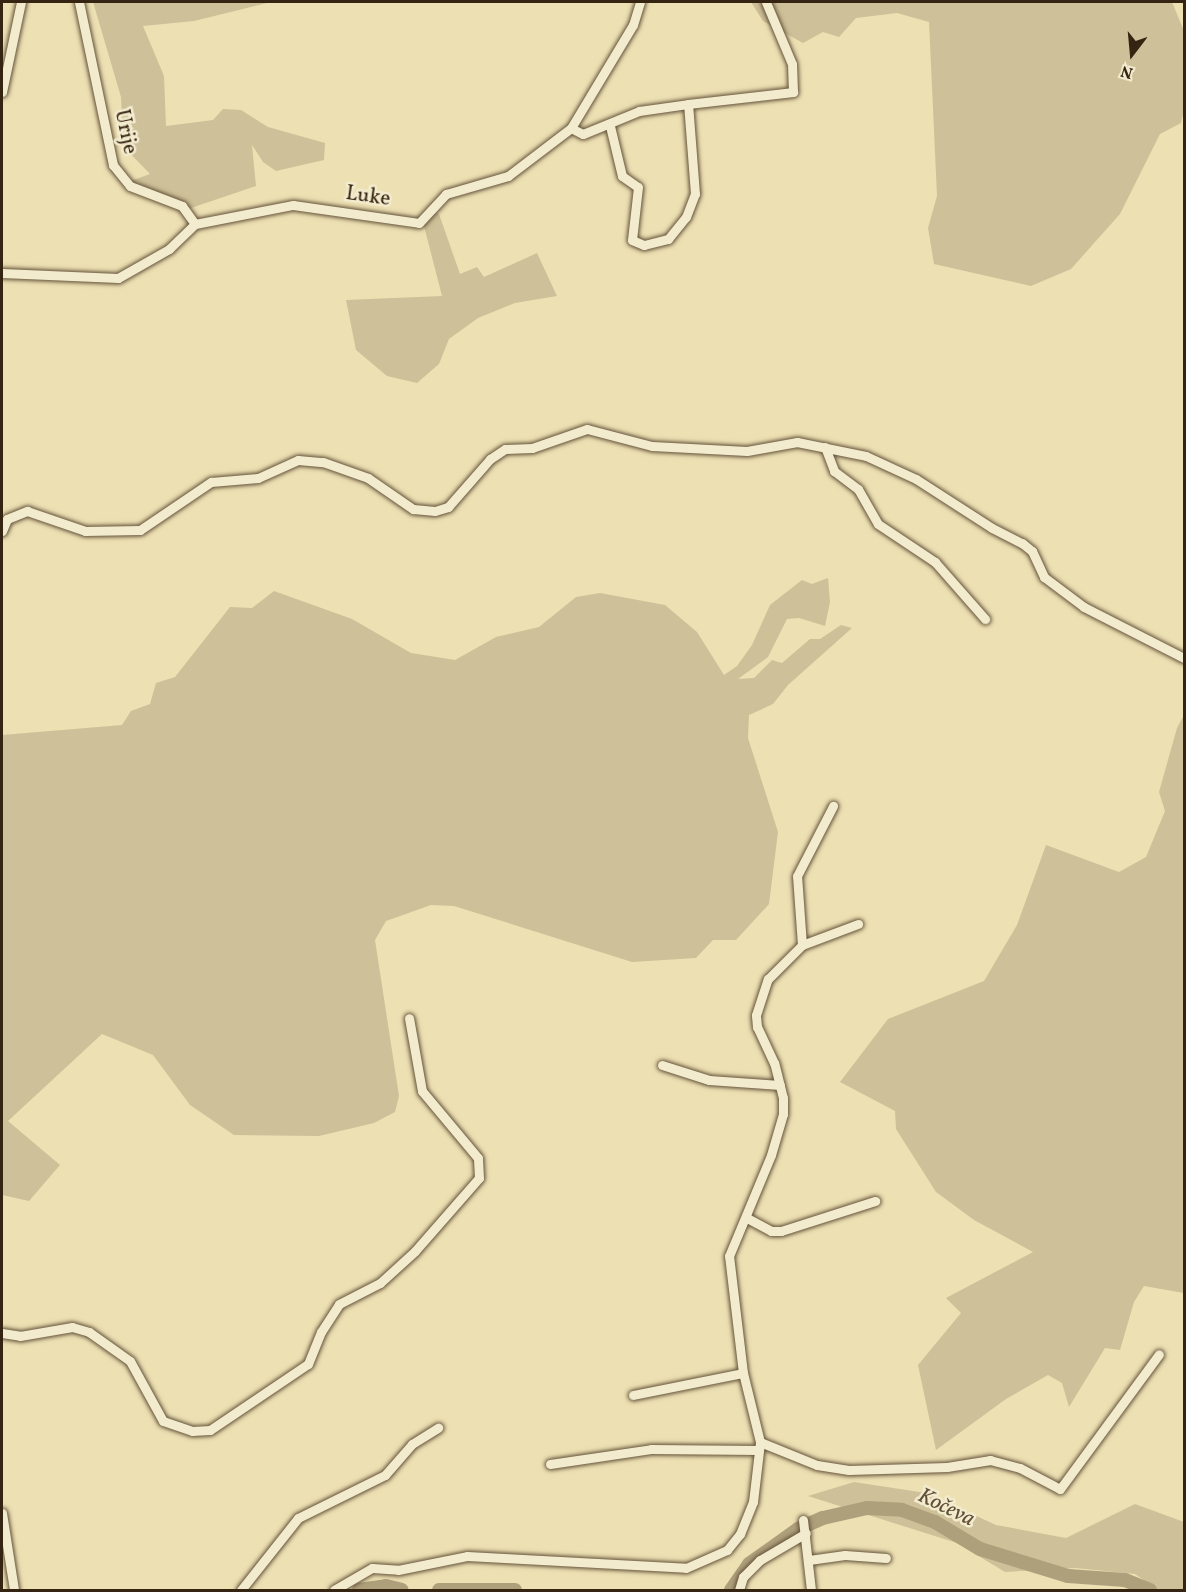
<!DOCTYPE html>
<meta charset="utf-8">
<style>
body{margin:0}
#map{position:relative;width:1186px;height:1592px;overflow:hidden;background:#ede0b3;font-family:Vollkorn,serif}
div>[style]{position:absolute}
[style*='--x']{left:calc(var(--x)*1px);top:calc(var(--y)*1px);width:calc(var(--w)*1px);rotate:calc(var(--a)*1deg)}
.green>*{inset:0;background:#cec098}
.river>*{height:14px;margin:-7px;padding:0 7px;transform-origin:7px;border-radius:7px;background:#afa07c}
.roads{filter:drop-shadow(0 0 2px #64533a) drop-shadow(0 0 2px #64533a)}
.minor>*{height:9px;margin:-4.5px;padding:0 4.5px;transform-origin:4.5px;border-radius:4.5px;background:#f3ebce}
span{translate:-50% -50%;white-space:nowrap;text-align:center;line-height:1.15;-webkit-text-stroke:5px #f3ebce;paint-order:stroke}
.street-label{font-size:21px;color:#362412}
.water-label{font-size:22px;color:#604f37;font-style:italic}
.frame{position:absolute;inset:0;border:3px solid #362412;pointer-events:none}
.north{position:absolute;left:1102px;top:24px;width:60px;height:60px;-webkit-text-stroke:4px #f3ebce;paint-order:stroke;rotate:196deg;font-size:16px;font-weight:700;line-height:24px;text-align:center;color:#362412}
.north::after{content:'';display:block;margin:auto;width:21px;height:27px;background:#362412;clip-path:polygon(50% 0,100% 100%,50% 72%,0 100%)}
</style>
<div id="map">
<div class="green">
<i style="clip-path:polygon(93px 2px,271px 2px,194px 21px,143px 26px,164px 76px,166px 126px,213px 120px,223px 109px,241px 110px,268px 127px,325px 143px,324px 160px,276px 171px,263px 162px,252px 145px,256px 186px,188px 209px,125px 183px,150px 174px,123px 146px,121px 97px)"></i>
<i style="clip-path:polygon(751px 2px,1172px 2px,1184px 31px,1184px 110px,1181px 123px,1160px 134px,1120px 214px,1071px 269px,1031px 286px,934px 264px,928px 228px,937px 196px,929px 22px,897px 13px,856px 18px,839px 37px,823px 32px,803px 43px,763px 21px)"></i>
<i style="clip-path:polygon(433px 212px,439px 214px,460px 274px,477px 267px,484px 277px,537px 253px,557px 296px,515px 303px,478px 318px,449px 339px,439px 364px,417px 383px,387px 376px,356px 350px,346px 300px,442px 296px,424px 226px)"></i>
<i style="clip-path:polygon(828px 578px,830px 602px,825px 626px,799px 618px,787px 619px,768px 657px,738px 679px,754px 678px,772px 660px,782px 663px,810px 639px,820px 639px,841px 625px,852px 628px,788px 685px,773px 704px,749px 715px,748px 738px,778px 832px,769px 904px,736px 940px,713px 940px,696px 958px,632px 962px,454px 906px,431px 905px,386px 921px,375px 940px,399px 1096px,395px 1112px,374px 1123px,319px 1136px,234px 1135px,190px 1105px,153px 1055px,102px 1034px,8px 1121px,60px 1165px,29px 1201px,2px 1195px,2px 735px,122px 725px,131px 711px,150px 704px,156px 683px,175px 677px,230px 607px,252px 608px,274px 591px,352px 619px,411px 653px,455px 660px,496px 637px,539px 627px,576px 597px,600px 593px,665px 605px,697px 632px,724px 675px,737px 666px,752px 645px,770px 605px,802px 580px,812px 584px)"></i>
<i style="clip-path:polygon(1184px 715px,1184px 1293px,1144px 1286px,1134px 1302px,1120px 1350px,1105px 1348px,1069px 1407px,1062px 1383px,1048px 1375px,1006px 1399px,936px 1450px,918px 1365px,961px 1313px,946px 1298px,1033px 1252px,974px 1220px,936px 1192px,896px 1129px,895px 1111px,840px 1082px,888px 1019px,984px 981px,1017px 925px,1046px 845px,1119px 872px,1146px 857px,1165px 811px,1159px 792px,1177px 728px)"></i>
<i style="clip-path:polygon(854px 1482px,926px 1493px,996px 1525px,1066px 1538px,1135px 1504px,1184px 1522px,1184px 1590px,1158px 1590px,1135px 1574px,1075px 1568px,1005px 1572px,957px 1543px,808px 1496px)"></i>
</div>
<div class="river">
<i style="--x:359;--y:1590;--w:27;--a:-8"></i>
<i style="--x:386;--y:1586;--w:16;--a:14"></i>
<i style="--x:439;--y:1590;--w:76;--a:0"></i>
<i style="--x:731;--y:1590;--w:32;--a:-55"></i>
<i style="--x:749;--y:1564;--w:60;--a:-35.5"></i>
<i style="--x:798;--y:1529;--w:27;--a:-24"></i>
<i style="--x:823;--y:1518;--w:45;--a:-12.8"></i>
<i style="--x:867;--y:1508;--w:35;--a:3"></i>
<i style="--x:902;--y:1510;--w:35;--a:20"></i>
<i style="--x:935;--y:1522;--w:52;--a:31"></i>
<i style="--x:980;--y:1549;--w:92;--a:17.1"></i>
<i style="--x:1068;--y:1576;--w:57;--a:4"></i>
<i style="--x:1125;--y:1580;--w:27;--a:22"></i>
</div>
<div class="roads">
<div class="minor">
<i style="--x:79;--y:2;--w:167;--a:78.2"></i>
<i style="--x:113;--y:165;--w:27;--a:51"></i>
<i style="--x:130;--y:186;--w:56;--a:21"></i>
<i style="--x:182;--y:206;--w:22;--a:54"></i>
<i style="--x:2;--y:92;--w:92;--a:-78.1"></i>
<i style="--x:610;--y:126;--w:51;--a:76.5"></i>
<i style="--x:622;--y:176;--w:19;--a:35"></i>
<i style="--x:638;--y:187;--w:53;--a:96.5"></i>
<i style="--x:632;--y:240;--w:13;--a:23"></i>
<i style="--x:644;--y:245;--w:25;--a:-14"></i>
<i style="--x:668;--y:239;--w:28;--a:-51"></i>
<i style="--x:686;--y:217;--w:25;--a:-69"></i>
<i style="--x:695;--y:194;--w:90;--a:-94.4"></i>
<i style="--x:688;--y:104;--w:106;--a:-6.5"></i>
<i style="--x:793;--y:92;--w:28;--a:-92"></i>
<i style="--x:792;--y:64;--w:67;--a:-112.8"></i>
<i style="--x:571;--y:128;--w:13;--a:27"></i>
<i style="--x:583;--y:134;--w:61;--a:-22.3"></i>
<i style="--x:639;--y:111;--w:49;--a:-8.1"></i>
<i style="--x:2;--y:273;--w:116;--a:2.5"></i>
<i style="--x:118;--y:278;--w:59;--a:-29.6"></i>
<i style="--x:169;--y:249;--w:36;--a:-44"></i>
<i style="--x:195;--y:224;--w:100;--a:-11"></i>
<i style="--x:293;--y:205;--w:127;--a:8.1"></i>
<i style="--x:419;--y:223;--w:40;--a:-47"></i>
<i style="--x:446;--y:194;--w:65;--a:-16.2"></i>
<i style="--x:508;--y:176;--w:79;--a:-37.3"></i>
<i style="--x:571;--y:128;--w:120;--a:-59"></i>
<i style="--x:633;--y:25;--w:24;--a:-73"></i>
<i style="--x:825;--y:447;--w:26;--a:69"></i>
<i style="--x:834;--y:471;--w:30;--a:37"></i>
<i style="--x:858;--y:489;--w:40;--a:60.3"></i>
<i style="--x:878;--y:524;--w:69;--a:33.7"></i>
<i style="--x:935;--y:562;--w:76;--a:48.7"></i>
<i style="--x:2;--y:531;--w:13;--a:-67"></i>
<i style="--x:7;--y:519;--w:22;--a:-22"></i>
<i style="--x:27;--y:511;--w:61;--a:19"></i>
<i style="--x:85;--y:531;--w:55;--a:-1"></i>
<i style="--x:140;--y:530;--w:86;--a:-34.1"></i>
<i style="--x:211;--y:482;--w:47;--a:-4.9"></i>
<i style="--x:258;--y:478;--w:44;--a:-24.2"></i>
<i style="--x:298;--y:460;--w:25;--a:5"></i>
<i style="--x:323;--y:462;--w:48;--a:19.6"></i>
<i style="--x:368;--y:478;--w:55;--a:34.6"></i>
<i style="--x:413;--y:509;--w:22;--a:5"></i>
<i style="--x:435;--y:511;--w:14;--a:-17"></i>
<i style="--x:448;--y:507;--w:64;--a:-48.8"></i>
<i style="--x:490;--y:459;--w:18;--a:-34"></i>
<i style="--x:505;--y:449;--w:27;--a:-2"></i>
<i style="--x:532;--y:448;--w:58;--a:-19.1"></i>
<i style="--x:587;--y:429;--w:67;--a:14.7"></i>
<i style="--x:652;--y:446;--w:95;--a:3"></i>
<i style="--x:747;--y:451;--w:51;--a:-10.2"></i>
<i style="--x:797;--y:442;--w:70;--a:11.5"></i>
<i style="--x:866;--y:456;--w:55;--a:24.7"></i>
<i style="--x:916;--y:479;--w:90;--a:32.8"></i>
<i style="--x:992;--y:528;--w:34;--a:27"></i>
<i style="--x:1022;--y:543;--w:13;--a:39"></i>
<i style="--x:1032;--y:551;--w:29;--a:65"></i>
<i style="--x:1044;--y:577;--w:50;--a:36.9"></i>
<i style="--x:1084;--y:607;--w:112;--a:27"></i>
<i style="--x:802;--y:945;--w:69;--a:-94.1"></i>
<i style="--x:797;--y:876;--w:79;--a:-62.8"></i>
<i style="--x:662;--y:1065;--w:49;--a:17.7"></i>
<i style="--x:709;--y:1080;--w:71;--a:4"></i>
<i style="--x:747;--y:1218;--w:27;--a:28"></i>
<i style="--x:771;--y:1231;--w:10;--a:0"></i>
<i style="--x:781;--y:1231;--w:99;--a:-17.7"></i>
<i style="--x:2;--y:1333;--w:18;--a:9"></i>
<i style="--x:20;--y:1336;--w:53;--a:-9.8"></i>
<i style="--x:72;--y:1327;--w:18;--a:16"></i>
<i style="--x:89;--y:1332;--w:50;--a:35.3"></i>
<i style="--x:130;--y:1361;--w:68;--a:61.2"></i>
<i style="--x:163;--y:1421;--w:31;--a:19"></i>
<i style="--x:192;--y:1431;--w:18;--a:-3"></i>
<i style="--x:210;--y:1430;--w:118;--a:-34"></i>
<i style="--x:308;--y:1364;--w:35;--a:-68"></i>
<i style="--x:321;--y:1332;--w:33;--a:-57"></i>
<i style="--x:339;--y:1304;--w:46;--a:-27.1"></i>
<i style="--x:380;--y:1283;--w:47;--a:-42.4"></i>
<i style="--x:415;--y:1251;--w:97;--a:-48.8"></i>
<i style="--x:479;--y:1178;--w:20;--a:-93"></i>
<i style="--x:478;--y:1158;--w:87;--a:-129.9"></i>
<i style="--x:422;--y:1091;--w:74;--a:-100.1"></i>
<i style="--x:633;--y:1395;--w:112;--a:-11.3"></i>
<i style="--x:760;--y:1442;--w:61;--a:22"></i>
<i style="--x:817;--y:1465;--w:32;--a:9"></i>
<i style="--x:849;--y:1470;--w:98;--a:-1.8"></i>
<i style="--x:947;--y:1467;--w:44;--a:-9.2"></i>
<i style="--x:990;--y:1460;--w:31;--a:15"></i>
<i style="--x:1020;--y:1468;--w:45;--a:27.7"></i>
<i style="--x:1060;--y:1489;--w:167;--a:-53.7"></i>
<i style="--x:550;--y:1464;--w:102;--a:-8.4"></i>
<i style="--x:651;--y:1449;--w:108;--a:0.5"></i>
<i style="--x:2;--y:1513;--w:78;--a:81.1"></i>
<i style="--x:803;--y:1520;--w:70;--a:83.5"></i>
<i style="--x:809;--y:1560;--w:36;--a:-8"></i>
<i style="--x:845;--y:1555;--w:41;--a:4.2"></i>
<i style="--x:241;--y:1590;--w:92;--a:-51.6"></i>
<i style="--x:298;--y:1518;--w:97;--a:-26.3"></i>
<i style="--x:385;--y:1475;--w:41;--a:-48.9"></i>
<i style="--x:412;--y:1444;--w:31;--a:-32"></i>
<i style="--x:334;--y:1590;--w:44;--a:-30.1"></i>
<i style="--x:372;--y:1568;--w:26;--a:4"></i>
<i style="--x:398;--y:1570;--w:70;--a:-11.5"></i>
<i style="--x:467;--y:1556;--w:219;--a:3.1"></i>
<i style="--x:686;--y:1568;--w:45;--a:-23.7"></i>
<i style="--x:727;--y:1550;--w:21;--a:-51"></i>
<i style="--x:740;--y:1534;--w:35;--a:-68"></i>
<i style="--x:753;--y:1502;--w:60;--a:-83.3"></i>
<i style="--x:760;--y:1442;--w:71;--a:-103.8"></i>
<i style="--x:743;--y:1373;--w:118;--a:-96.8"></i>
<i style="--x:729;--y:1256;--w:109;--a:-67.4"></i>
<i style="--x:771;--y:1155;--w:43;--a:-73.7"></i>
<i style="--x:783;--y:1114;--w:16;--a:-90"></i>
<i style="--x:783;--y:1098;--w:36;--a:-104"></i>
<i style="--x:774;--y:1063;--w:40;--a:-115"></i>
<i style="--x:757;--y:1027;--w:12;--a:-95"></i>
<i style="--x:756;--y:1015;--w:38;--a:-72"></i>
<i style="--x:768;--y:979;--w:48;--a:-45"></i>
<i style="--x:802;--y:945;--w:60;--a:-20.6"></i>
<i style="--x:739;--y:1590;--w:14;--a:-73"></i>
<i style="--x:743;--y:1577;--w:24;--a:-45"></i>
<i style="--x:760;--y:1560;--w:53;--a:-30.4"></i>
</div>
</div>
<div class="street-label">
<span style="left:125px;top:132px;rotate:78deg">Urije</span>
<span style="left:368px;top:197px;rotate:8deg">Luke</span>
</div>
<div class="water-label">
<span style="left:946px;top:1508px;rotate:26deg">Kočeva</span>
</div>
<div class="frame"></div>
<div class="north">N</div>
</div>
